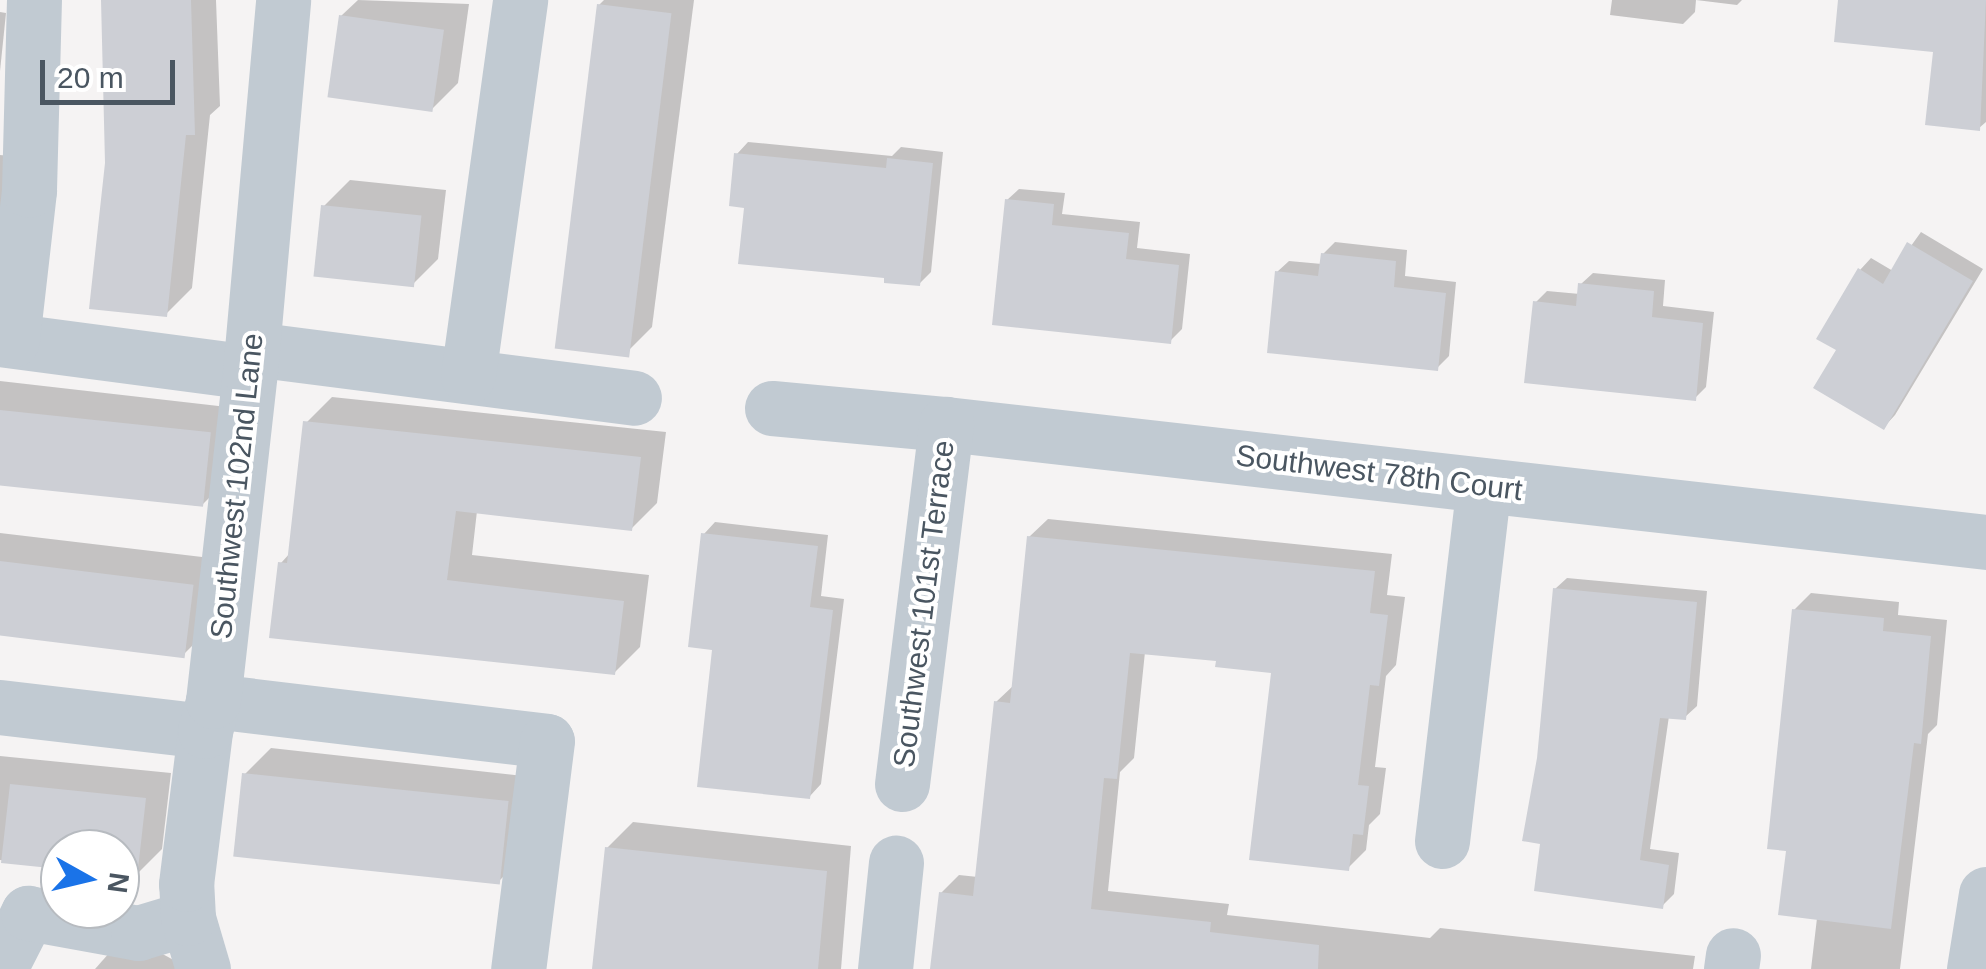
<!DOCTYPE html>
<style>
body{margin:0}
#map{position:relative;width:1986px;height:969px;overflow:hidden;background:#f5f3f3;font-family:Helvetica,sans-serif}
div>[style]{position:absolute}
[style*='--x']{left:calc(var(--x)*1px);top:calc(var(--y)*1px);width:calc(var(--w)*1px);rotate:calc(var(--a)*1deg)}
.shadow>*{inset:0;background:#0003}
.building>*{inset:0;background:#cdcfd5;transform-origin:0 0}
.minor>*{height:55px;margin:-27.5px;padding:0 27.5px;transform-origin:27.5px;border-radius:27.5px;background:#c1cad2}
span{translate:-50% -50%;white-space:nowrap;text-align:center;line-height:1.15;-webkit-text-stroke:8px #fff;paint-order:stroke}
.street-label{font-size:30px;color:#4a5661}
.north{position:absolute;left:40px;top:829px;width:100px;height:100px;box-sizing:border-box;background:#fff;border:2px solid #b7bbc0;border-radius:50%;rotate:98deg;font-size:28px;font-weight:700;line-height:40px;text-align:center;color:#4a5661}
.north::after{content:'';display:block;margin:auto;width:35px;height:45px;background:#1a73e8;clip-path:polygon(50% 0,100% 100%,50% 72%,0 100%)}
.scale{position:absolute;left:40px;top:60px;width:135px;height:45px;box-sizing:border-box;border:5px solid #4a5661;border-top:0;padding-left:12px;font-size:30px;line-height:35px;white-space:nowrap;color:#4a5661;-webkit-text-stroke:8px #fff;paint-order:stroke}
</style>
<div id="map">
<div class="shadow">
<i style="clip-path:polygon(104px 0,216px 0,220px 106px,210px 115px,192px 288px,166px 314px,109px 128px)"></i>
<i style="clip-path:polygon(358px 0,469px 4px,458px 83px,432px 109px,341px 16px)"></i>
<i style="clip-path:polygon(604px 0,694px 0,652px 327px,626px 353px,599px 5px)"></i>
<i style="clip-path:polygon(1612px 0,1742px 0,1737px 5px,1696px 0,1695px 12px,1683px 24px,1610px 15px)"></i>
<i style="clip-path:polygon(1841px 0,1986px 0,1986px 122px,1979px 128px,1935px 50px)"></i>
<i style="clip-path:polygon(0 12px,6px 13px,0 71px)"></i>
<i style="clip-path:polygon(748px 142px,892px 156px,901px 147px,943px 152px,931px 272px,919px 284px,887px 276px,737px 154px)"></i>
<i style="clip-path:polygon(0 155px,10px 156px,0 239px)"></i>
<i style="clip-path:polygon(350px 180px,446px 190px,438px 259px,412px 285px,324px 206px)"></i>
<i style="clip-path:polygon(1019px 189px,1065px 193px,1062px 214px,1140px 222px,1137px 248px,1190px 254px,1182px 329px,1170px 341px,1007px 200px)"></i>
<i style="clip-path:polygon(1921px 232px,1983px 269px,1895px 415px,1884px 427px,1839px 349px,1860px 270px,1871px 258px,1893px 271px)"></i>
<i style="clip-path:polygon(1335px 242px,1407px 250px,1405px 276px,1456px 282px,1449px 356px,1437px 368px,1277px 272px,1289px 261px,1322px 264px,1323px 254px)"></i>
<i style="clip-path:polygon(1593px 273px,1665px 280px,1663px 306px,1714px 312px,1706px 387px,1695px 398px,1535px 303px,1547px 291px,1580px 294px,1581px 284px)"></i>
<i style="clip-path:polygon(0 381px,236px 408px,227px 480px,201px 506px,0 482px)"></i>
<i style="clip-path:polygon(332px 397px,666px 432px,657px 503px,631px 529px,477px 511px,472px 555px,649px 575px,640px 647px,614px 673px,281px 563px,291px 552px,306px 423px)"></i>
<i style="clip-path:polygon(1048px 519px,1392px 554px,1387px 595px,1405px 597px,1396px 665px,1386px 676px,1375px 767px,1386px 768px,1380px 814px,1369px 825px,1366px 850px,1348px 868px,1274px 671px,1218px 659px,1145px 652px,1134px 758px,1120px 772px,1108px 891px,1229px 904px,1227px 915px,1430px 938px,1440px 928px,1695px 956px,1693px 969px,932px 969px,941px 893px,959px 875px,978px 877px,996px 702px,1014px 685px,1029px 537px)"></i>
<i style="clip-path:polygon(715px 522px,828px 535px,821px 596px,844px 599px,821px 784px,810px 796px,704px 534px)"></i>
<i style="clip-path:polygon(0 533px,219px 559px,211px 627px,185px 653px,0 632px)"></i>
<i style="clip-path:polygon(1567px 578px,1707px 591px,1697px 706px,1685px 717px,1669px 716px,1650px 849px,1679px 853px,1674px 894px,1662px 906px,1543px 842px,1539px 759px,1555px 589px)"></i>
<i style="clip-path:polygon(1811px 593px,1899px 602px,1898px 615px,1947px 620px,1937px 725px,1928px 734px,1900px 969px,1811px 969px,1817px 918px,1788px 849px,1794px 610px)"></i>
<i style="clip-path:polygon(271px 748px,532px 777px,522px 858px,496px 884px,245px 774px)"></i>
<i style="clip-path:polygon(0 756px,171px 773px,162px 849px,136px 875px,120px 873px,120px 849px,60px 849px,60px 867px,0 860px)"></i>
<i style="clip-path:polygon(633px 822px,851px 846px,841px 969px,595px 969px,607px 848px)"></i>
<i style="clip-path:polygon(126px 934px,190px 969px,95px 969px)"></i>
</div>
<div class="building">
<i style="clip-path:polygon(101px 0,191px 0,195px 135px,186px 135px,167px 317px,89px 309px,105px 163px)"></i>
<i style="clip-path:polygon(1838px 0,1986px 0,1980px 131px,1925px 125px,1933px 52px,1834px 42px)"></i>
<i style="left:597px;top:4px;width:75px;height:347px;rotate:7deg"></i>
<i style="left:339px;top:15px;width:106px;height:83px;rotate:8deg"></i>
<i style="clip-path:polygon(734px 153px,886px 168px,887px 158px,933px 163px,920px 286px,884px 283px,884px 278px,738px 264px,744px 208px,729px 206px)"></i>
<i style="clip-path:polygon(1005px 199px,1054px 204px,1052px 225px,1129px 233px,1126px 259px,1179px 265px,1171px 344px,992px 325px)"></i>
<i style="left:321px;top:205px;width:101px;height:72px;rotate:6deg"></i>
<i style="clip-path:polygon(1907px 242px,1973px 281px,1884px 430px,1813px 388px,1836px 350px,1816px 339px,1858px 268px,1883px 284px)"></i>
<i style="clip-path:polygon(1321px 253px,1396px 261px,1394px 287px,1446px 293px,1438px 371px,1267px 353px,1275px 271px,1318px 276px)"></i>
<i style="clip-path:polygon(1578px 283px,1654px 291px,1652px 317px,1703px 323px,1696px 401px,1524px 383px,1533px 301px,1576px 306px)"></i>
<i style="left:0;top:410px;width:212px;height:75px;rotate:6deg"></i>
<i style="clip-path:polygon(303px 421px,641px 457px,632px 531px,456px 511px,447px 580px,624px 601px,615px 675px,269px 638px,278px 562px,287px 563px)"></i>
<i style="clip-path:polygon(701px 533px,818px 546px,810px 607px,833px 610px,810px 799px,697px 787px,712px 650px,688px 647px)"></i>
<i style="clip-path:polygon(1027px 536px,1375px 571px,1370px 613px,1388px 615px,1379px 686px,1370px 685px,1358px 785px,1369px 786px,1363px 835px,1353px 834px,1349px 871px,1249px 860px,1271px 673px,1215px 667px,1216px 661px,1130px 653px,1117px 779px,1104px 778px,1091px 909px,1211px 922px,1210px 932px,1319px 945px,1318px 969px,930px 969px,939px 892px,973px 896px,994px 701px,1010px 703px)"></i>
<i style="left:0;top:561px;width:195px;height:74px;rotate:7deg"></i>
<i style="clip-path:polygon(1553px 588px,1697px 602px,1686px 720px,1660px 718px,1640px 860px,1669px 865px,1663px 909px,1534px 891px,1540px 844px,1522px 841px,1537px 758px)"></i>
<i style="clip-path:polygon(1792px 609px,1884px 618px,1883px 631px,1931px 636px,1921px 744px,1914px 743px,1891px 929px,1778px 915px,1786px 851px,1767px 849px)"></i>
<i style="left:242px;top:773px;width:268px;height:84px;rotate:6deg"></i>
<i style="clip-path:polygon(10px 784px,146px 798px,137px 878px,120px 876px,120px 849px,60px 849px,60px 869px,1px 863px)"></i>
<i style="clip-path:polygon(605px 847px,827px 871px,818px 969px,592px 969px)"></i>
</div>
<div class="minor">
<i style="--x:0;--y:339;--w:252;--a:7.5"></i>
<i style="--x:12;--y:340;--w:151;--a:-83.5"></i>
<i style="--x:29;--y:190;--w:190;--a:-88.5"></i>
<i style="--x:253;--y:349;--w:384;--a:7.3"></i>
<i style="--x:468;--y:376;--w:380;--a:-82.1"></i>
<i style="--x:772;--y:408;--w:175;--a:5.3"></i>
<i style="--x:946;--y:424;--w:1047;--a:6.47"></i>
<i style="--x:213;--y:701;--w:336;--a:6.8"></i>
<i style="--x:547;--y:741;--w:230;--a:97.2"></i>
<i style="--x:0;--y:707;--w:206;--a:6.7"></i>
<i style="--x:902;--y:784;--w:363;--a:-83"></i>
<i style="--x:1442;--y:841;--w:358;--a:-83.3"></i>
<i style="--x:0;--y:968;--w:62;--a:-63"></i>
<i style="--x:28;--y:913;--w:112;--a:10.3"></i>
<i style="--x:138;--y:933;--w:52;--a:-16.7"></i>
<i style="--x:203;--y:969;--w:53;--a:-106.4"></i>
<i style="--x:188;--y:918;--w:34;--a:-93"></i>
<i style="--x:186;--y:884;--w:154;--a:-82.9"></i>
<i style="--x:205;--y:731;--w:31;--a:-75"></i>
<i style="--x:213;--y:701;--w:331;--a:-83.6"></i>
<i style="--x:250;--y:372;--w:373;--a:-84.9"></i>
<i style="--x:885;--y:969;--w:107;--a:-84.1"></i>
<i style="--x:1731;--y:969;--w:14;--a:-82"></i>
<i style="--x:1974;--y:969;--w:76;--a:-80.9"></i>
</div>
<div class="street-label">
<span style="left:1379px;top:473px;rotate:7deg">Southwest 78th Court</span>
<span style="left:237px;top:486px;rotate:-84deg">Southwest 102nd Lane</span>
<span style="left:924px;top:604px;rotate:-83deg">Southwest 101st Terrace</span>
</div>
<div class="north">N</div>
<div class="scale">20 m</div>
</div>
